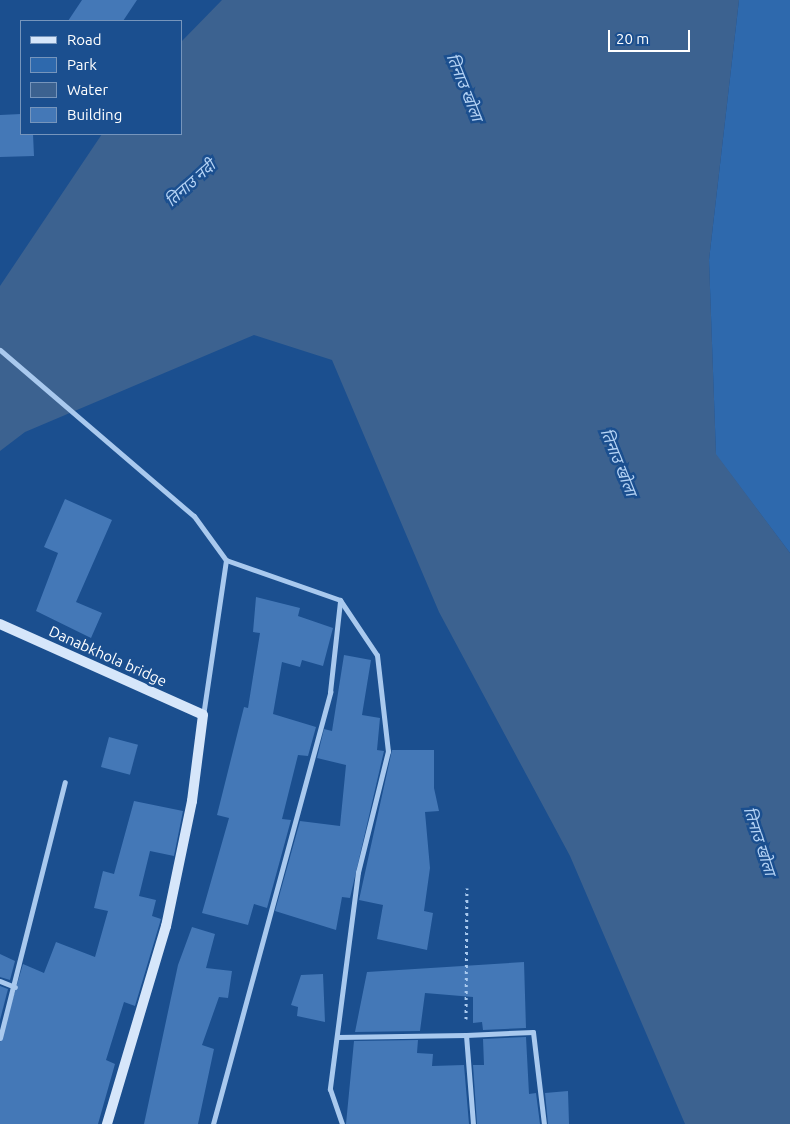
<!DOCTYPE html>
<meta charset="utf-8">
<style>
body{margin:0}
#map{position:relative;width:790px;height:1124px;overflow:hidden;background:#1b4f8f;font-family:Ubuntu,"Noto Sans Devanagari",sans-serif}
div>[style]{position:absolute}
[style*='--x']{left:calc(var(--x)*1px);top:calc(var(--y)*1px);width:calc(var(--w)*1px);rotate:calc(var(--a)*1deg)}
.green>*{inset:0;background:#2e69ad}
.water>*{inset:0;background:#3c6290}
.building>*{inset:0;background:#4478b7;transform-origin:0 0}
.path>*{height:3px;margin-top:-1.5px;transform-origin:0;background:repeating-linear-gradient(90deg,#a9c9ee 0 2.5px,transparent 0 6.5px)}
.minor>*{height:5px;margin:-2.5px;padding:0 2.5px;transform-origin:2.5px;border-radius:2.5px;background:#a9c9ee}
.secondary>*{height:10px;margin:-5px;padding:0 5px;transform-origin:5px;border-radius:5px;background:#d6e6fa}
span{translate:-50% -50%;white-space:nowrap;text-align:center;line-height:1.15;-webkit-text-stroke:5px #1b4f8f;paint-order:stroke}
.street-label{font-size:15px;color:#fff}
.water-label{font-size:16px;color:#b5d3f5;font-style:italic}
.legend{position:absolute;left:20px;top:20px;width:162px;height:115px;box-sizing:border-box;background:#1b4f8f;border:1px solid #7695bc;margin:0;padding:6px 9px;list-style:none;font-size:15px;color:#fff}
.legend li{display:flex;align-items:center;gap:10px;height:25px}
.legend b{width:25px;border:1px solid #7695bc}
.scale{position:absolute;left:608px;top:30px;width:82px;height:22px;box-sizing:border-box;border:2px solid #fff;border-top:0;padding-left:6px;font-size:15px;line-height:18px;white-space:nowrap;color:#fff;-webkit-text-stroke:4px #1b4f8f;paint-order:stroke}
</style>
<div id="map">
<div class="green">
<i style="clip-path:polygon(739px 0,790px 0,790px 553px,716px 455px,709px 260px)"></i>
</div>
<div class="water">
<i style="clip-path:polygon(222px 0,739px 0,709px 260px,716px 454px,790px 553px,790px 1124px,685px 1124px,570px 856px,439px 612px,332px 360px,254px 335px,25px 432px,0 451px,0 286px,102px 134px,181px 134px,181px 42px)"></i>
</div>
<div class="building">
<i style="clip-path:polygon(82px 0,137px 0,123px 21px,68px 21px)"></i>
<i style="clip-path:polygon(21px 114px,21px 134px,33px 134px,34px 156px,0 157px,0 115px)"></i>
<i style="clip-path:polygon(65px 499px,112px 520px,76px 602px,102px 613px,91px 638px,36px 611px,58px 553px,44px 547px)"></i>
<i style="clip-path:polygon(256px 597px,300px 608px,298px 616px,333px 628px,323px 666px,302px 660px,300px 667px,282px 662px,273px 714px,316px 727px,308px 756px,298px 755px,282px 819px,291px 820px,267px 908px,254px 904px,248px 925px,202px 913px,229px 818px,217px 815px,244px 707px,248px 708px,260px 633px,253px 632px)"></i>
<i style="clip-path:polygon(344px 655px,371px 660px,362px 715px,380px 718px,377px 750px,384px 751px,350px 898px,342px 897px,336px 930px,275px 911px,300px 821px,340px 826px,346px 765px,317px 758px,324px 729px,332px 731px)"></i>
<i style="left:109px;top:737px;width:30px;height:31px;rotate:15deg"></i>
<i style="clip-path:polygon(392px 750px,434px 750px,434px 788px,439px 811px,425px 812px,430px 868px,424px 911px,433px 913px,427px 950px,377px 939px,383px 905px,359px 900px)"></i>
<i style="clip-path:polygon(134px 801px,183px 811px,174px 856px,150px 851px,139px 896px,156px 900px,152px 916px,161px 919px,135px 1006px,124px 1002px,106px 1060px,115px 1064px,98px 1124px,0 1124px,0 1042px,23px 964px,44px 973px,56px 942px,95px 957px,108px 911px,94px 908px,103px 871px,114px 874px)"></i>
<i style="clip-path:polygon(192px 927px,215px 934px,206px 968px,232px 971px,228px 998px,219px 997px,202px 1045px,214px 1049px,198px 1124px,144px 1124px,178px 965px)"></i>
<i style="clip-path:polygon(0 954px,15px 961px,10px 980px,0 977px)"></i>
<i style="clip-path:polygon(524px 962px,526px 1028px,483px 1030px,482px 1022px,473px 1023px,473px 997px,425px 993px,420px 1031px,355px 1032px,367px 972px)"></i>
<i style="clip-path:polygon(323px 974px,325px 1022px,297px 1016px,298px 1007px,291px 1005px,301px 975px)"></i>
<i style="clip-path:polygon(0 986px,8px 989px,0 1020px)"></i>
<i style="clip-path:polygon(526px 1037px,529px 1094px,536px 1093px,540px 1124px,477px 1124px,473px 1065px,484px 1065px,483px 1039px)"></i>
<i style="clip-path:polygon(418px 1040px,417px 1053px,433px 1054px,432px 1066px,464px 1065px,469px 1124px,346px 1124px,354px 1041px)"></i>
<i style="clip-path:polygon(568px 1091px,569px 1124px,548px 1124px,545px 1093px)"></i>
</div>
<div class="path">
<i style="--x:466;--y:1019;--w:131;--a:-89.6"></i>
</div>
<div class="minor">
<i style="--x:0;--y:350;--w:255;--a:40.6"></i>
<i style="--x:194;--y:516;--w:54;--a:54"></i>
<i style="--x:226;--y:560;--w:157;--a:98.4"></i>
<i style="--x:226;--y:560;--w:121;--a:19.3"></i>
<i style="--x:340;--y:600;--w:66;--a:56.1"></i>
<i style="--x:377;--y:655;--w:97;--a:83.5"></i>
<i style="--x:388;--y:751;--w:125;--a:103.9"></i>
<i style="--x:358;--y:872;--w:219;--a:97.4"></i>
<i style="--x:330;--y:1089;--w:37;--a:71"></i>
<i style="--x:0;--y:981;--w:16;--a:22"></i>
<i style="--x:466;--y:1035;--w:67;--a:-2.6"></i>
<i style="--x:533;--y:1032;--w:93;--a:83.2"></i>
<i style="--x:337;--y:1037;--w:129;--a:-0.9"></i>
<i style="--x:466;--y:1035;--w:89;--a:85.5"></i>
<i style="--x:0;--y:1038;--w:264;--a:-75.8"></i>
<i style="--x:213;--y:1124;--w:448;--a:-74.8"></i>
<i style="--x:330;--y:692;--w:92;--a:-83.7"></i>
</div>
<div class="secondary">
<i style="--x:0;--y:624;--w:222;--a:24.1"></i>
<i style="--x:203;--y:715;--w:87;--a:97.3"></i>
<i style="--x:192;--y:801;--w:128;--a:101.7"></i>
<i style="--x:166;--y:926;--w:207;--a:106.6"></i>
</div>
<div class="street-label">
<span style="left:108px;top:656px;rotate:24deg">Danabkhola bridge</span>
</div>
<div class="water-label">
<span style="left:465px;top:87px;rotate:68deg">तिनाउ खोला</span>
<span style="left:190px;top:183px;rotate:-42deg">तिनाउ नदी</span>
<span style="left:619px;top:462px;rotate:68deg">तिनाउ खोला</span>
<span style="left:760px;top:841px;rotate:72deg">तिनाउ खोला</span>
</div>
<ul class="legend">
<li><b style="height:6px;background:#d6e6fa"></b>Road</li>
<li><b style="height:14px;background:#2e69ad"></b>Park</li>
<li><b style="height:14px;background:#3c6290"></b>Water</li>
<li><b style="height:14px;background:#4478b7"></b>Building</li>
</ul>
<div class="scale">20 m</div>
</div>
